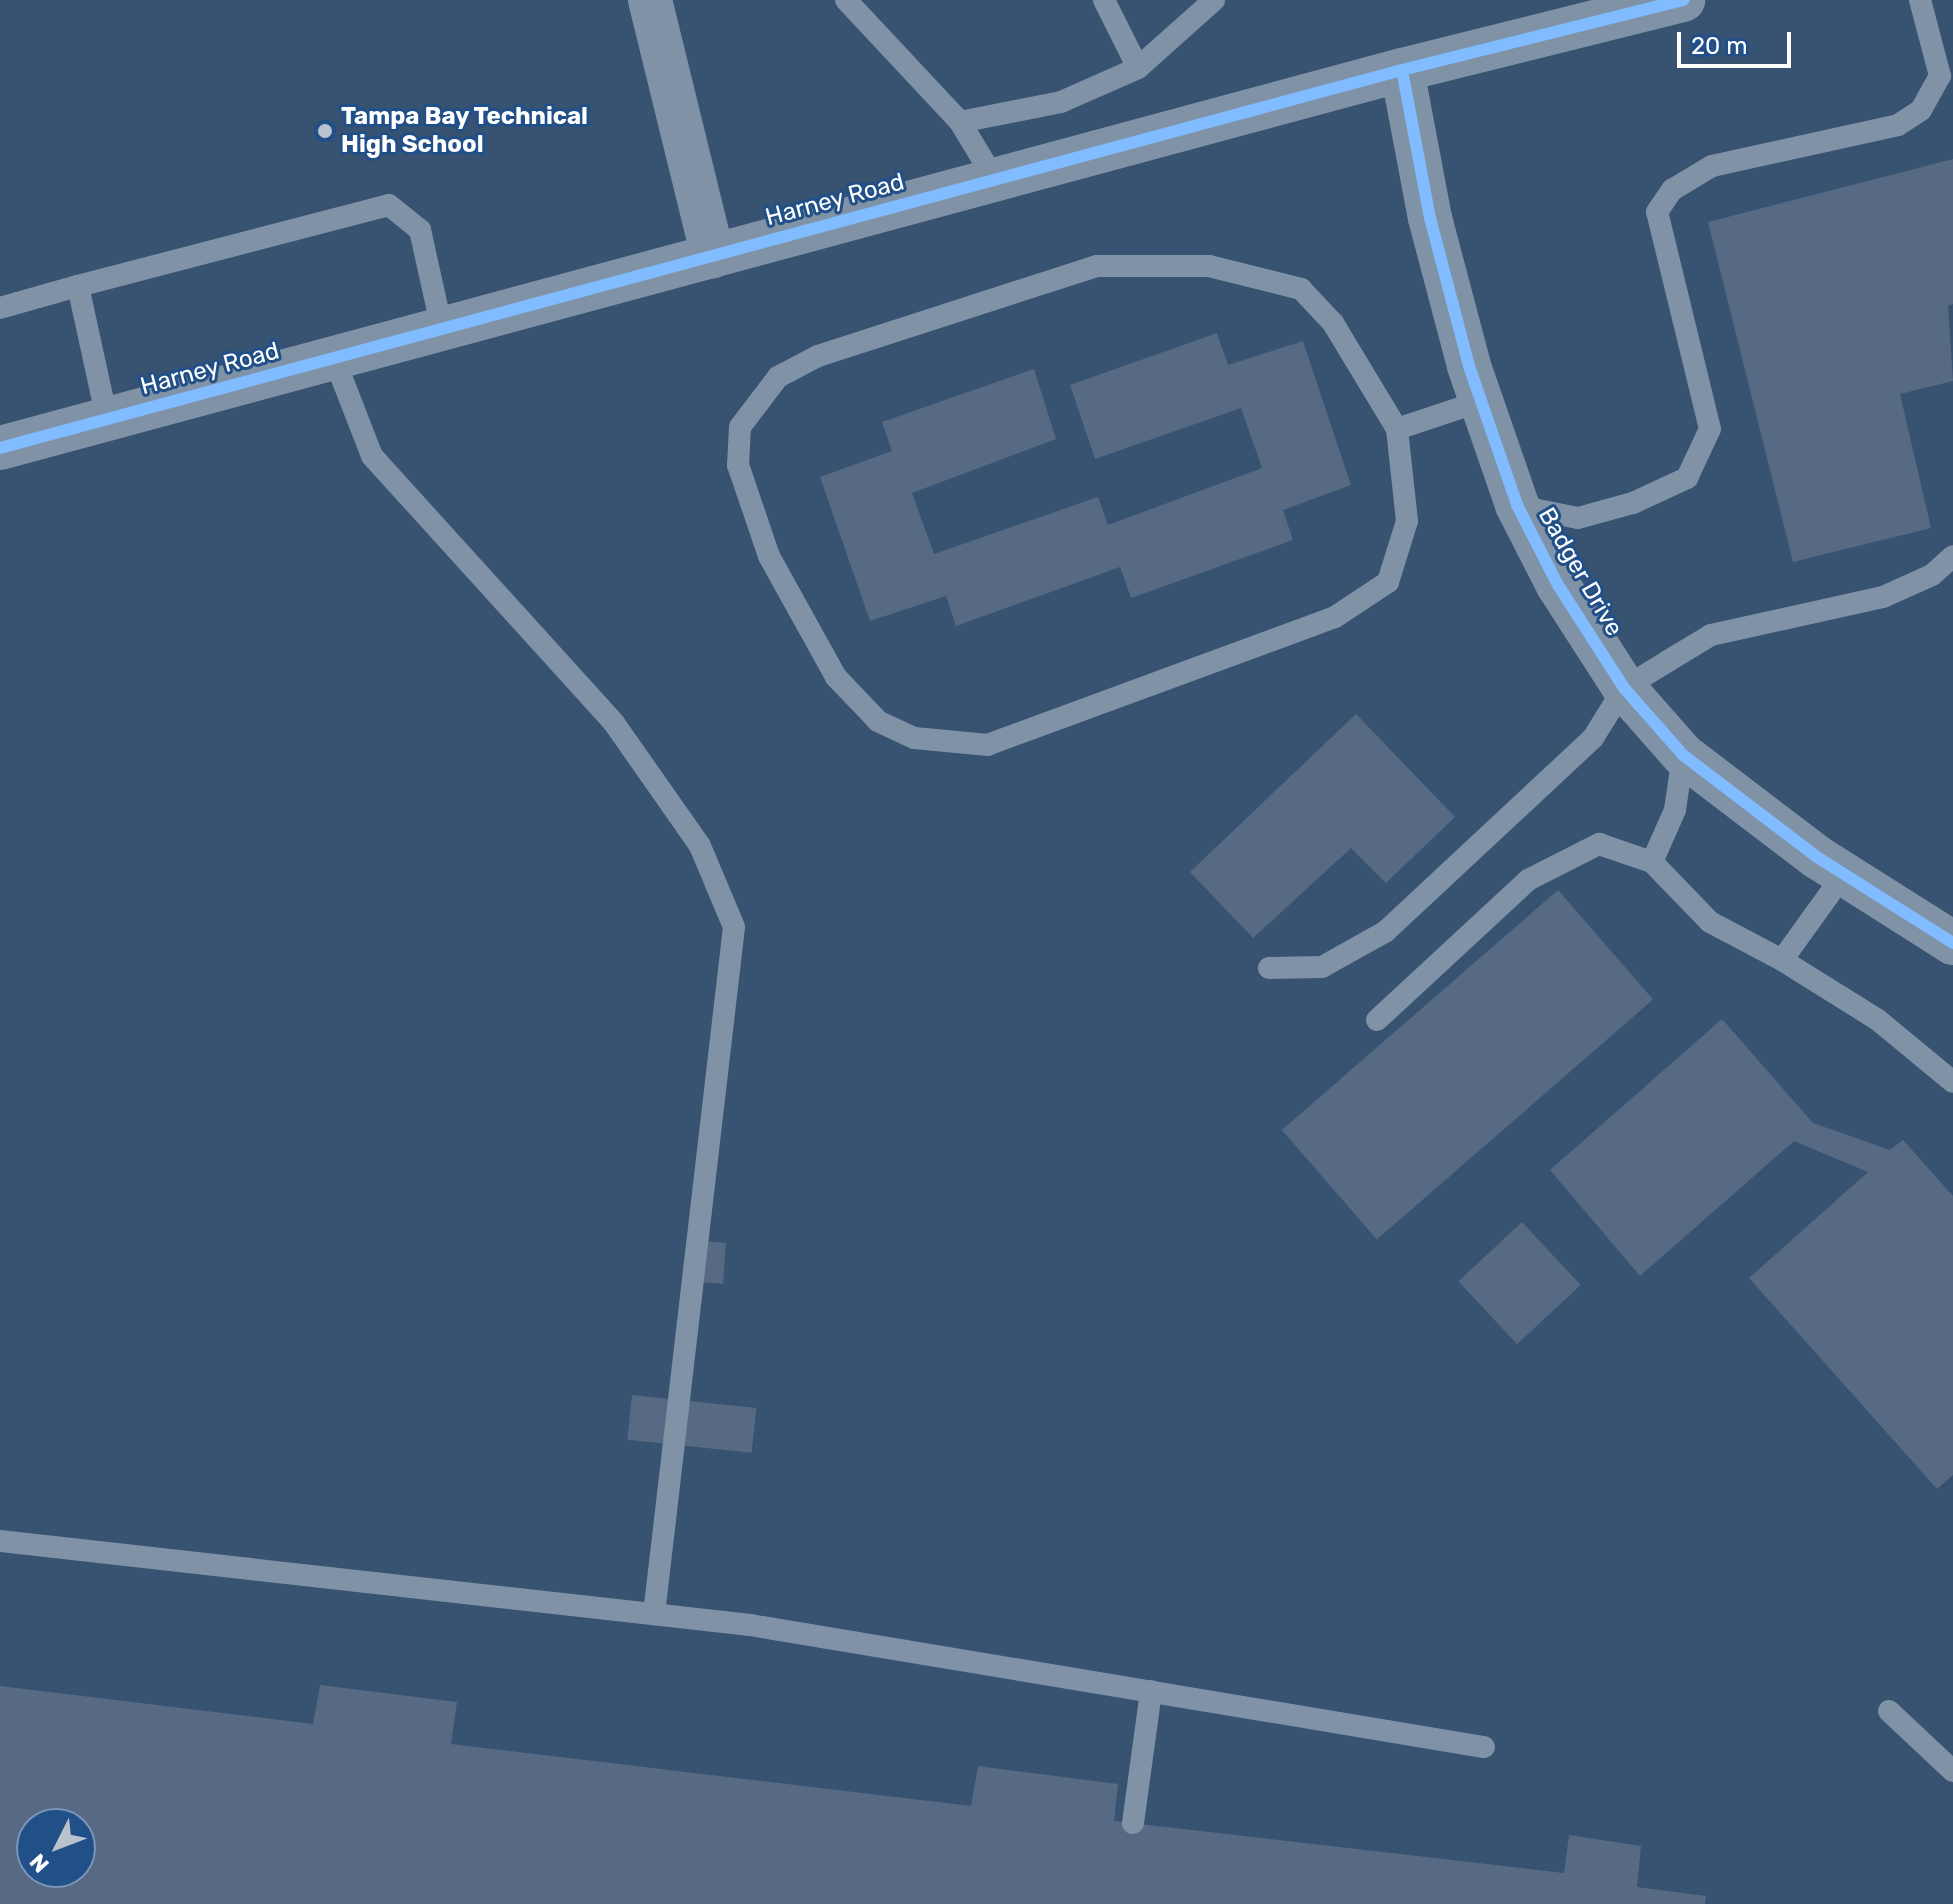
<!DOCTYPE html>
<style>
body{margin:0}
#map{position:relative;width:1953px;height:1904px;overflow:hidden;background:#385271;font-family:Rubik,sans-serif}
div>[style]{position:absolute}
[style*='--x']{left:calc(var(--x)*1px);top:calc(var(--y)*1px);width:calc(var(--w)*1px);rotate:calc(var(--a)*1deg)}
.building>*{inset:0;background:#566a83;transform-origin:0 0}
.service>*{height:22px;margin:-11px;padding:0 11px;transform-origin:11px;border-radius:11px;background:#7f92a6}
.minor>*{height:44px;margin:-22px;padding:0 22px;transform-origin:22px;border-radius:22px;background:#7f92a6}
.tertiary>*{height:44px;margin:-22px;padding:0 22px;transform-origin:22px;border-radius:22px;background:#7f92a6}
.cycleway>*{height:12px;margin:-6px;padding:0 6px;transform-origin:6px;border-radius:6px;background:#80bcff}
.dots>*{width:22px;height:22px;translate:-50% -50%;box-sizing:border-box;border:4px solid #214f88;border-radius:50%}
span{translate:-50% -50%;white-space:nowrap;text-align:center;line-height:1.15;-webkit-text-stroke:6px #214f88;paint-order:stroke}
.poi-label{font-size:24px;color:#fff;font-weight:700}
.left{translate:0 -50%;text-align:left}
.street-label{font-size:24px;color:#fff}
.north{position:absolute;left:16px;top:1808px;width:80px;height:80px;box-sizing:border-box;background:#214f88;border:2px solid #7a95b8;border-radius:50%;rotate:228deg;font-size:22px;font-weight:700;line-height:32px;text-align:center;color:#fff}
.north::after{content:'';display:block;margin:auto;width:28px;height:36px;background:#b9c2cd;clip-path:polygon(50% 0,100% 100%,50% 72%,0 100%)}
.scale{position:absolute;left:1677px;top:32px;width:114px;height:36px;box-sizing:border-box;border:4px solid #fff;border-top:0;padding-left:10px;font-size:24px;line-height:28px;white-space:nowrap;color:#fff;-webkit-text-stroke:6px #214f88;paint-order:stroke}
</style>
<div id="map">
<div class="building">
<i style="clip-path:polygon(1953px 159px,1953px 304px,1948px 306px,1953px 381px,1900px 394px,1931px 528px,1793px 562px,1708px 222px)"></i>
<i style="clip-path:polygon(1217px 333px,1228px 365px,1303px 341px,1351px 485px,1283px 510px,1293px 540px,1131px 598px,1120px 567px,956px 626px,946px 596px,870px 621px,820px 477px,892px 451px,882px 422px,1034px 369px,1056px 439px,912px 493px,934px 554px,1098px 497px,1108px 525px,1262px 468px,1241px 408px,1095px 459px,1070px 385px)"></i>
<i style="clip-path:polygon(1356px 714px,1455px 817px,1386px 883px,1351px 848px,1253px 938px,1190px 872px)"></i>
<i style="left:1558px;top:890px;width:145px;height:366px;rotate:49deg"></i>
<i style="clip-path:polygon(1722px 1019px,1813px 1123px,1890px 1150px,1903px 1140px,1953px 1196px,1953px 1475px,1937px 1489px,1749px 1278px,1868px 1172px,1794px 1141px,1640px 1276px,1550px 1170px)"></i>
<i style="left:1522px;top:1222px;width:86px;height:87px;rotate:47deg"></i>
<i style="left:700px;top:1241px;width:26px;height:41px;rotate:4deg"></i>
<i style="left:632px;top:1395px;width:125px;height:45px;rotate:6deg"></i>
<i style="clip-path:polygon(evenodd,320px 1685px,457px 1702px,451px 1744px,971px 1806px,978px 1766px,1118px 1784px,1114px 1821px,1564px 1873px,1569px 1835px,1641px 1846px,1637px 1887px,1706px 1896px,1705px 1904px,0 1904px,0 1686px,313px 1724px,320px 1685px,32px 1824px,80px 1824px,80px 1872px,32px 1872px,32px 1824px)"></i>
</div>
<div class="service">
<i style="--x:846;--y:0;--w:167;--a:46.9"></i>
<i style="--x:1104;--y:0;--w:76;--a:63.4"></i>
<i style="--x:995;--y:180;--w:68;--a:-121.1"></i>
<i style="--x:960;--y:122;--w:103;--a:-11.2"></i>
<i style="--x:1061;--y:102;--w:84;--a:-23.8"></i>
<i style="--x:1138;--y:68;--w:102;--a:-41.8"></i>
<i style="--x:78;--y:286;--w:321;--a:-14.6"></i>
<i style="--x:389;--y:205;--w:40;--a:39"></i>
<i style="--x:420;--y:230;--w:101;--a:77.5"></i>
<i style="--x:0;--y:308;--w:81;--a:-15.8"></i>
<i style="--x:78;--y:286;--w:136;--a:77.7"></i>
<i style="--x:334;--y:358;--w:105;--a:68.8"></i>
<i style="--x:372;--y:456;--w:360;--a:47.8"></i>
<i style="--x:614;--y:723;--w:150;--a:55"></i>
<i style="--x:700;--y:846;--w:88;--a:67.2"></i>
<i style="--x:734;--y:927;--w:692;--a:96.64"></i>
<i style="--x:1397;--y:429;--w:93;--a:83.8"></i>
<i style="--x:1407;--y:521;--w:64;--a:107.3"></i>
<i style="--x:1388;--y:582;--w:64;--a:146.6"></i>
<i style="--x:1335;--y:617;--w:370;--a:159.8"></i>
<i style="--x:988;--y:745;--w:74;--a:-174.6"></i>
<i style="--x:914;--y:738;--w:40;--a:-155"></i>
<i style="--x:878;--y:721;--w:61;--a:-133.7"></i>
<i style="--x:836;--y:677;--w:138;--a:-119"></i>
<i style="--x:769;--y:556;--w:96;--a:-108.8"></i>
<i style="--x:738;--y:465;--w:38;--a:-87"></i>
<i style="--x:740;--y:427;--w:63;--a:-52.8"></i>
<i style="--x:778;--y:377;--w:45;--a:-27.7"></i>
<i style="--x:818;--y:356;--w:293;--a:-17.9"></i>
<i style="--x:1097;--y:266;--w:112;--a:0"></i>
<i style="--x:1209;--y:266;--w:95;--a:14"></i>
<i style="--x:1301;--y:289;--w:47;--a:46.7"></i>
<i style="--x:1333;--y:323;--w:124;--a:58.9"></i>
<i style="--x:1397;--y:429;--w:89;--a:-18.4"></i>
<i style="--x:1518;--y:506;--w:61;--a:11.3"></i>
<i style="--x:1578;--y:518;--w:57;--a:-15.3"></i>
<i style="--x:1633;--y:503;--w:60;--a:-24.8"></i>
<i style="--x:1687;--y:478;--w:54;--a:-64.9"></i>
<i style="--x:1710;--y:429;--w:223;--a:-103.7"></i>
<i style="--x:1657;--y:212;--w:27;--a:-56"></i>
<i style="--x:1672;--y:190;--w:47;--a:-31"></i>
<i style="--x:1712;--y:166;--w:190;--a:-12.4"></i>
<i style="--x:1898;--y:125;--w:27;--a:-33"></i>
<i style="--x:1921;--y:110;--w:39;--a:-61"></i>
<i style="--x:1940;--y:76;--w:79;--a:-104.7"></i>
<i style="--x:1652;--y:862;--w:83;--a:46"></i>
<i style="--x:1710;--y:922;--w:81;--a:27.8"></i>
<i style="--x:1782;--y:960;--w:106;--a:-54.2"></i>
<i style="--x:1782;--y:960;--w:113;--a:32"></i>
<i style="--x:1878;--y:1020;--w:97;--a:39.6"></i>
<i style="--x:1269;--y:968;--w:53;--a:-1.1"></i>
<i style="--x:1322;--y:967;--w:72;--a:-29.1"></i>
<i style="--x:1385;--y:932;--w:284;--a:-43"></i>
<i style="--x:1593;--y:738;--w:59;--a:-58.2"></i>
<i style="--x:1624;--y:688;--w:52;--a:-31.5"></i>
<i style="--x:1668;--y:661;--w:50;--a:-31.2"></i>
<i style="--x:1711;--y:635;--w:176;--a:-12.5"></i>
<i style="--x:1883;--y:597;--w:54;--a:-24.2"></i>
<i style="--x:1932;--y:575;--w:28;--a:-42"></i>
<i style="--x:1377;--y:1020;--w:206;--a:-42.8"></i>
<i style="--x:1528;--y:880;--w:80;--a:-26.9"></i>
<i style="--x:1599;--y:844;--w:56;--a:18.8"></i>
<i style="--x:1652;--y:862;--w:57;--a:-66.1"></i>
<i style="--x:1675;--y:810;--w:56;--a:-81.7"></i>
<i style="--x:0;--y:1541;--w:755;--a:6.39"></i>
<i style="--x:750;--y:1625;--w:744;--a:9.44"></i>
<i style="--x:1889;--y:1711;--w:88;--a:43.2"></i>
<i style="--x:1133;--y:1823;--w:133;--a:-82.2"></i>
</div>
<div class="minor">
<i style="--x:650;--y:0;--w:264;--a:76.2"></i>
<i style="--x:1402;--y:70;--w:151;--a:79.3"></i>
<i style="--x:1430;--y:218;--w:153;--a:75.2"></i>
<i style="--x:1469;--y:366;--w:147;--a:70.9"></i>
<i style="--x:1517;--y:505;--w:90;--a:62.9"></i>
<i style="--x:1558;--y:585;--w:122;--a:57.3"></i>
<i style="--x:1624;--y:688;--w:89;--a:48.6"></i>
<i style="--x:1683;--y:755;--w:168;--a:37.3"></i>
<i style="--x:1817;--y:857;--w:161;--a:32.3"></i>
</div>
<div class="tertiary">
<i style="--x:0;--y:448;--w:1452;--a:-15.09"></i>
<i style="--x:1402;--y:70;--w:290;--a:-14"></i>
</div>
<div class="cycleway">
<i style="--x:1402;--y:70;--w:151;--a:79.3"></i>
<i style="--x:1430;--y:218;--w:153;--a:75.2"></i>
<i style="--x:1469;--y:366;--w:147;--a:70.9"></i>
<i style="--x:1517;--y:505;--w:90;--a:62.9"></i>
<i style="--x:1558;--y:585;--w:122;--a:57.3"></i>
<i style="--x:1624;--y:688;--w:89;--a:48.6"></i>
<i style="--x:1683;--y:755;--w:168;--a:37.3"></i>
<i style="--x:1817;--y:857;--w:161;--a:32.3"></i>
<i style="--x:0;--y:448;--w:1452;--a:-15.09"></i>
<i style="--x:1402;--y:70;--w:290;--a:-14"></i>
</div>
<div class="dots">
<i style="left:325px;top:131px;background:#b9c2cd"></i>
</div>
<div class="poi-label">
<span class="left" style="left:341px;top:131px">Tampa Bay Technical<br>High School</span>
</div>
<div class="street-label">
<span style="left:835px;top:200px;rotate:-15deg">Harney Road</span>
<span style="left:210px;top:369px;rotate:-15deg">Harney Road</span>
<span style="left:1580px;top:572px;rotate:60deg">Badger Drive</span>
</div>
<div class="north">N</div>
<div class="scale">20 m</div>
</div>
